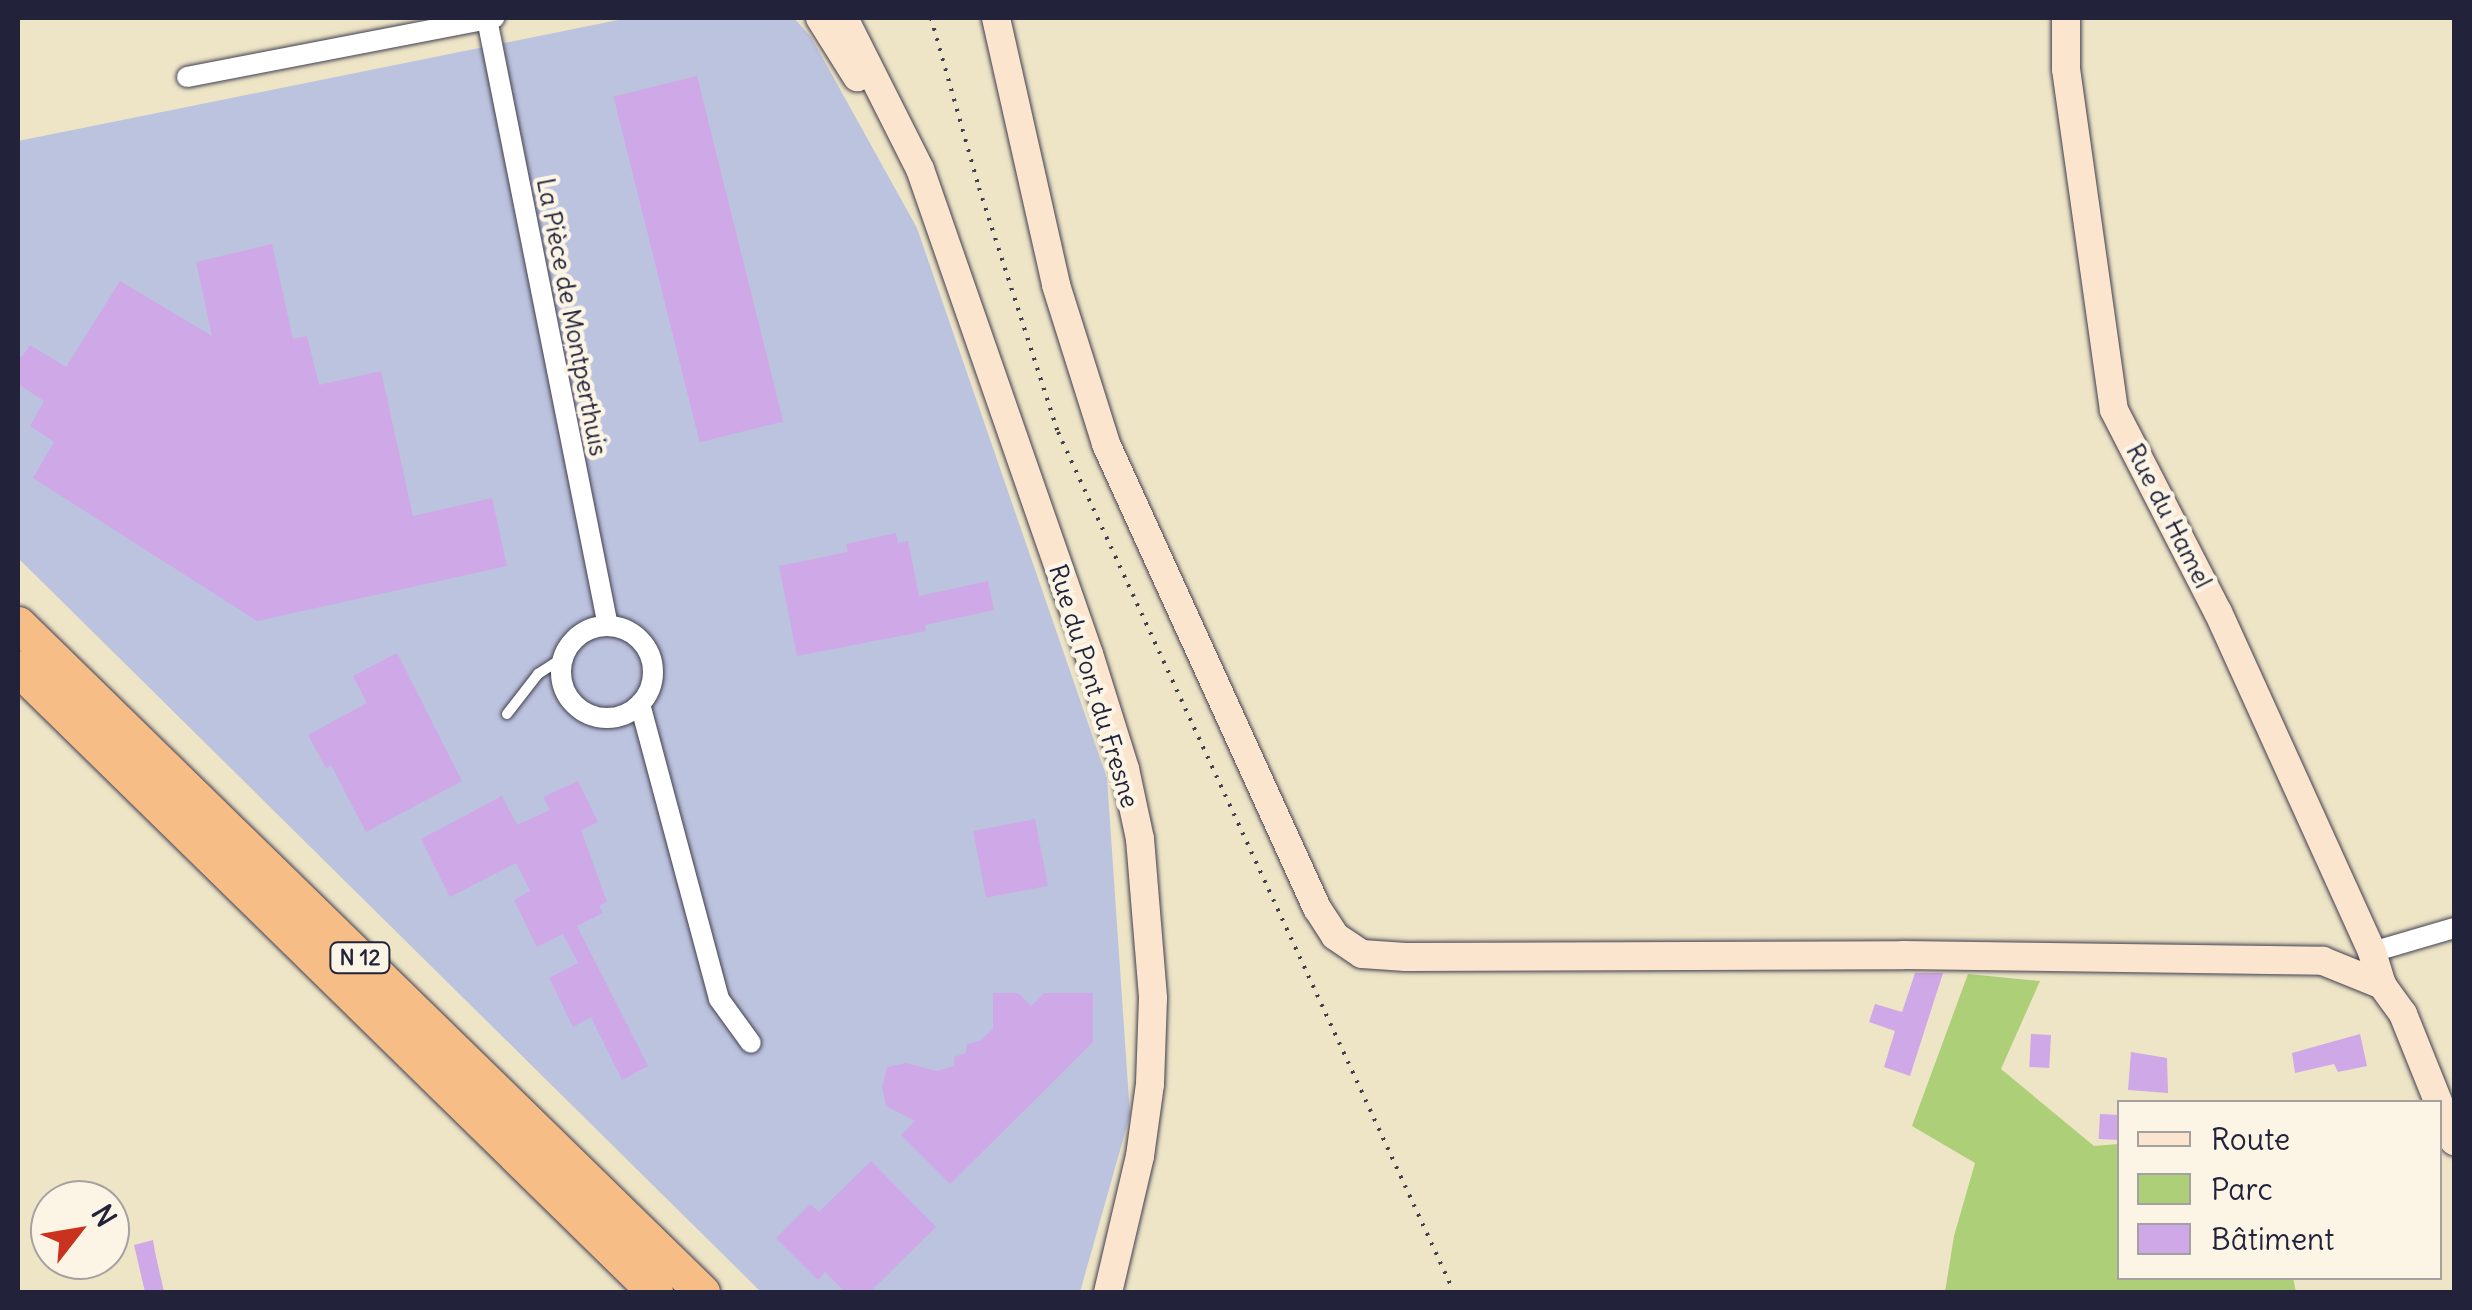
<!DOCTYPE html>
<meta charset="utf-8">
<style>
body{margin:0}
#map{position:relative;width:2472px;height:1310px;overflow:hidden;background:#eee5c7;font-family:Delius,sans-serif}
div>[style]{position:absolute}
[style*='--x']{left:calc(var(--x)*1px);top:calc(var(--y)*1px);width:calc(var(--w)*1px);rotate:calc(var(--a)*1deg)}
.industrial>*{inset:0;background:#bcc3de}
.green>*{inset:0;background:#accf77}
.building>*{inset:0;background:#cfa8e7;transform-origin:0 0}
.path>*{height:4px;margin-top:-2px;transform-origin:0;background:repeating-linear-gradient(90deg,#413f50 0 2.5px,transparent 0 10.5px)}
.roads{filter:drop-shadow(0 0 2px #413f50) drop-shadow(0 0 2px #413f50)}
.lane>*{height:10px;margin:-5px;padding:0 5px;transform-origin:5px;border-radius:5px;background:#fff}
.street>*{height:20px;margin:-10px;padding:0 10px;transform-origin:10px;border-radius:10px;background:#fff}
.street>.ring{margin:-10px;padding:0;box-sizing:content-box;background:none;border:20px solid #fff;border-radius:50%}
.secondary>*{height:28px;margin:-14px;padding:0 14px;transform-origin:14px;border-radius:14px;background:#fbe5cf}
.highway>*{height:35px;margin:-17.5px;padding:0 17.5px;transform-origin:17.5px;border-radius:17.5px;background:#f6be86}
span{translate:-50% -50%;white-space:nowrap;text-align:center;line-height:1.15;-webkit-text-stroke:9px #fcf5e5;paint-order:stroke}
.shield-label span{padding:2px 8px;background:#fcf5e5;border:2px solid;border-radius:8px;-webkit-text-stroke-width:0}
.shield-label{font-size:22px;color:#22223b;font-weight:700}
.street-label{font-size:25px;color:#22223b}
.frame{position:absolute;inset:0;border:20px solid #22223b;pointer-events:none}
.legend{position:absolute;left:2117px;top:1100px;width:325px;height:180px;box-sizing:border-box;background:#fcf5e5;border:2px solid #a5a1a1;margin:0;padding:12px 18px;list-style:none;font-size:30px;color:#22223b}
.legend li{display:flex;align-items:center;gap:20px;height:50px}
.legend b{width:50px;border:2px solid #a5a1a1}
.north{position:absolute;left:30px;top:1180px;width:100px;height:100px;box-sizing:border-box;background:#fcf5e5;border:2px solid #a5a1a1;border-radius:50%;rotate:59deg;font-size:28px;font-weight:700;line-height:40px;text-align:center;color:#22223b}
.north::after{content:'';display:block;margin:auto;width:35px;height:45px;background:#c8321e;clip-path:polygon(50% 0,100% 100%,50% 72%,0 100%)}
</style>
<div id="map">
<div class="industrial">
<i style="clip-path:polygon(628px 18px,794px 18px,811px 37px,917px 228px,1107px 778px,1130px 1115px,1080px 1292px,761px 1292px,18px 558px,18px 141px)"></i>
</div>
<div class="green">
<i style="clip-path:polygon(1968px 974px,2040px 981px,2001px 1069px,2094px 1146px,2119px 1144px,2120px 1278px,2293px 1278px,2296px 1292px,1945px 1292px,1954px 1236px,1975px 1163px,1912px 1126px)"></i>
</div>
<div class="building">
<i style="left:697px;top:76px;width:356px;height:86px;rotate:76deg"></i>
<i style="clip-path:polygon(272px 244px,293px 339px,307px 336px,319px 385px,381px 371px,413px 516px,492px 498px,507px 566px,257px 621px,33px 478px,54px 442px,30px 426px,44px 401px,18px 384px,18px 355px,22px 357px,30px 345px,66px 367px,120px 281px,212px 336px,196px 262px)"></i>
<i style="clip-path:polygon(896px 533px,898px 543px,908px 541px,919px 596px,988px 581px,994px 610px,925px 625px,926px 631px,797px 656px,779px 566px,848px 552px,846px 544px)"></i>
<i style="clip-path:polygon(397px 653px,462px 781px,366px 832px,331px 765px,326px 768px,308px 735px,367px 703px,353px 676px)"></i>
<i style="clip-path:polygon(578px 781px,598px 822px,581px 830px,607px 902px,599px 906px,603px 913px,577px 926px,648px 1066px,622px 1080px,591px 1017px,573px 1027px,556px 992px,549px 978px,578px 963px,563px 934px,537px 947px,514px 900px,530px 891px,516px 863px,450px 897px,421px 839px,502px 796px,517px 825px,550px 810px,543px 797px)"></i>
<i style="left:1035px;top:819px;width:68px;height:63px;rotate:79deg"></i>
<i style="clip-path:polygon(1915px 973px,1943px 973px,1910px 1076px,1884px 1067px,1895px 1031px,1869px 1022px,1875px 1004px,1902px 1012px)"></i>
<i style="clip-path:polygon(993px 993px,1018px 993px,1031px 1006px,1044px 993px,1093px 993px,1093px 1042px,950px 1184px,901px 1135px,915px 1121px,886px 1106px,882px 1086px,887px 1067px,906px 1063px,937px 1071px,954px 1066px,954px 1057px,966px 1053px,967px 1044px,980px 1041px,993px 1028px)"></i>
<i style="left:2031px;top:1034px;width:20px;height:33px;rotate:3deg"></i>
<i style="clip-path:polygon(2360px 1034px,2367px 1066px,2338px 1072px,2334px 1064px,2295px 1073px,2292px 1053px)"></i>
<i style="clip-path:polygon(2131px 1052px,2167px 1058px,2168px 1093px,2128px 1090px)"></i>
<i style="left:2100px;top:1114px;width:20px;height:25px;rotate:3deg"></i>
<i style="clip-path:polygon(871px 1161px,936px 1227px,870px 1292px,845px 1292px,825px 1272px,818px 1280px,776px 1238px,810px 1204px,819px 1212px)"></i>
<i style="clip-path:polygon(153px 1240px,155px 1252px,164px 1292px,145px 1292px,134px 1245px)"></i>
</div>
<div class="path">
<i style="--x:931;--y:18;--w:177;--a:74.2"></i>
<i style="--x:979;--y:188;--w:256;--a:72.1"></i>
<i style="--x:1058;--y:432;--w:947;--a:65.28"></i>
</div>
<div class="roads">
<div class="lane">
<i style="--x:507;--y:714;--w:51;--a:-52.2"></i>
<i style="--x:538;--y:674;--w:30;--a:-33"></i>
</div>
<div class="street">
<i style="--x:487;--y:19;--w:619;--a:78.73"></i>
<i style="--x:187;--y:77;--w:313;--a:-10.9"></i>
<i class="ring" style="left:561px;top:626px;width:72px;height:72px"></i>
<i style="--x:640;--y:704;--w:305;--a:75"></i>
<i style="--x:719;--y:999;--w:54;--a:54"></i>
<i style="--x:2372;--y:952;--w:85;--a:-16.3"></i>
</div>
<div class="secondary">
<i style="--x:820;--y:18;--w:70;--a:57.9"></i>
<i style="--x:844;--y:18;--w:169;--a:63.3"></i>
<i style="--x:920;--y:169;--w:514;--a:70.79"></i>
<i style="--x:1089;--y:654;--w:121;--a:72.6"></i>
<i style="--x:1125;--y:769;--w:72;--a:77.9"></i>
<i style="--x:1140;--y:839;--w:160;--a:85.3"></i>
<i style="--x:1153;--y:998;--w:86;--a:92"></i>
<i style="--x:1150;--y:1084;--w:73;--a:97.9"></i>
<i style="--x:1140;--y:1156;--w:140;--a:103.2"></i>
<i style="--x:996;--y:18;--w:274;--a:77.3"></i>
<i style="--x:1056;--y:285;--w:167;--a:72.5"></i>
<i style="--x:1106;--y:444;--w:510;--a:65.55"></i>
<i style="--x:1317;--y:908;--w:33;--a:57"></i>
<i style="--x:1335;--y:936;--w:32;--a:34"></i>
<i style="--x:1362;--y:954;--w:44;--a:3.9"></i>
<i style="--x:1406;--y:957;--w:497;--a:-0.2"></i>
<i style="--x:1903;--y:955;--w:420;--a:0.8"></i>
<i style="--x:2323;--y:961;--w:64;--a:22.1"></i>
<i style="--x:2066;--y:18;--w:51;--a:90"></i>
<i style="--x:2066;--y:69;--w:344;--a:82"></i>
<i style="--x:2114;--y:410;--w:227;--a:62.8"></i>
<i style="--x:2218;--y:612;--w:373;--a:65.6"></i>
<i style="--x:2372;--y:952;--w:34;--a:73"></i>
<i style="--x:2382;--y:985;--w:36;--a:54"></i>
<i style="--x:2403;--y:1014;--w:137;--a:68.1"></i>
</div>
<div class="highway">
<i style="--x:18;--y:624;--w:956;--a:44.32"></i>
<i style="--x:18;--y:668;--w:892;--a:44.41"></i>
</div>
</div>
<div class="shield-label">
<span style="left:360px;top:958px">N 12</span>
</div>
<div class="street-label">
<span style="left:572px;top:317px;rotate:79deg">La Pièce de Montperthuis</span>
<span style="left:2169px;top:516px;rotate:63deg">Rue du Hamel</span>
<span style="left:1094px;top:686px;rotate:73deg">Rue du Pont du Fresne</span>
</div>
<div class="frame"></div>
<ul class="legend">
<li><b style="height:12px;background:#fbe5cf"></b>Route</li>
<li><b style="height:28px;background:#accf77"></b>Parc</li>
<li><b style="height:28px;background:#cfa8e7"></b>Bâtiment</li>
</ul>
<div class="north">N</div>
</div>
